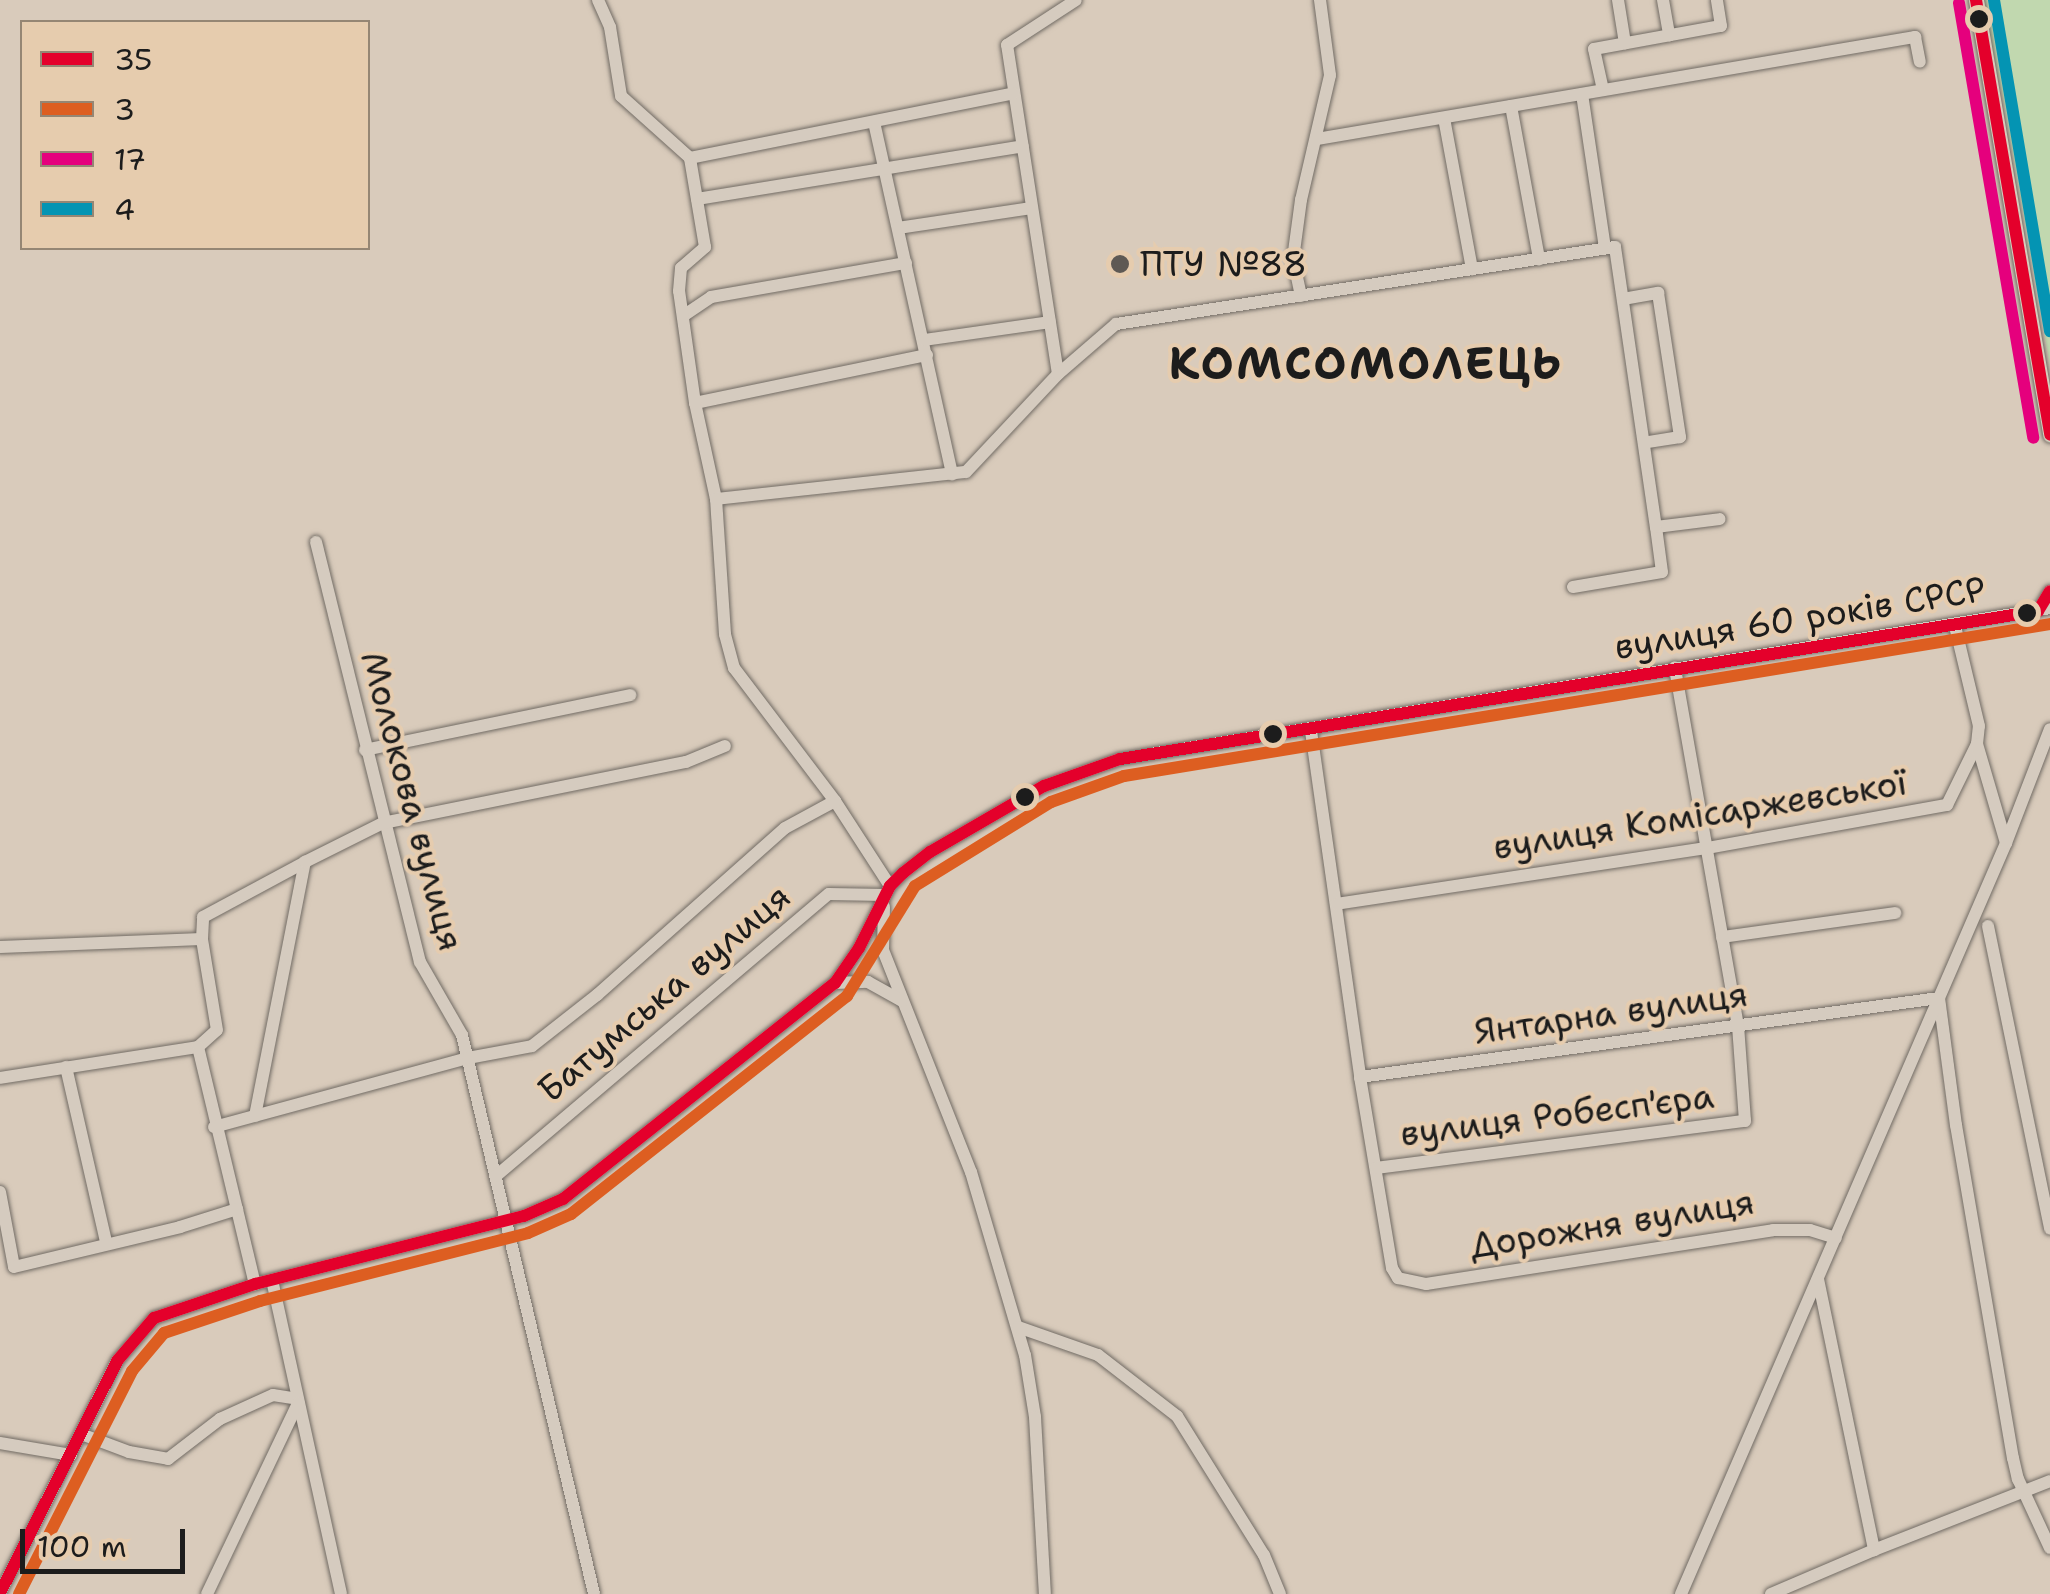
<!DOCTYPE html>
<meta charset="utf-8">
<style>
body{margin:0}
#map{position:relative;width:2050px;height:1594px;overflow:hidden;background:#d9cbbb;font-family:"Shantell Sans",sans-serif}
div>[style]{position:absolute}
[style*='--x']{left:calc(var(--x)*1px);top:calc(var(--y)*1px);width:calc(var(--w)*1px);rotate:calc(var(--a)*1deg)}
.green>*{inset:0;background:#c1d8af}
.roads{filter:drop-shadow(0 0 2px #716b64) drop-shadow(0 0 2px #716b64)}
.minor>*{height:12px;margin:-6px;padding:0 6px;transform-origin:6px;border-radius:6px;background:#d5cbbf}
.major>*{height:15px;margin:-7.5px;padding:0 7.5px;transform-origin:7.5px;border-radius:7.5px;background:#d6cdbc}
.bus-1>*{height:12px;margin:-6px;padding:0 6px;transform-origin:6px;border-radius:6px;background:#e4002b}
.bus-2>*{height:12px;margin:-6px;padding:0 6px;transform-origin:6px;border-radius:6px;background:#dd5e21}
.bus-3>*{height:12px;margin:-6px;padding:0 6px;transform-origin:6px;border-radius:6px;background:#e5007d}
.bus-4>*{height:12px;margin:-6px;padding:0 6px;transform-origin:6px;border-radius:6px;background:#0494b3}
.dots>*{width:28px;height:28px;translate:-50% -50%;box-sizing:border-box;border:5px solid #e6ccae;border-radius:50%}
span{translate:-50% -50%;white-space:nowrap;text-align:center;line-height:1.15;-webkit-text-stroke:8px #e6ccae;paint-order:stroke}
.poi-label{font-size:35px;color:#1c1c1c}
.left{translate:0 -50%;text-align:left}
.street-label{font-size:35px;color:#1c1c1c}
.district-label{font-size:45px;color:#1c1c1c;font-weight:700;letter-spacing:2.5px}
.legend{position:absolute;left:20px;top:20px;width:350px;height:230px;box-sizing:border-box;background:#e6ccae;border:2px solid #958674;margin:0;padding:12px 18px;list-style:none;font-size:30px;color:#1c1c1c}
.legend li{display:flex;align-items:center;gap:20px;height:50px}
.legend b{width:50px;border:2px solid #958674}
.scale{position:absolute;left:20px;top:1529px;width:165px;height:45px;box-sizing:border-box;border:5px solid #1c1c1c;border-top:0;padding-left:12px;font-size:30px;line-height:35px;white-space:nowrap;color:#1c1c1c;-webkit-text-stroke:8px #e6ccae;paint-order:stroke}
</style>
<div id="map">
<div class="green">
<i style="clip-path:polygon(1983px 0,2050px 0,2050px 366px,2003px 99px)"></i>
</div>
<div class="roads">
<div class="minor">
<i style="--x:598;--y:0;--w:30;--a:66"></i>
<i style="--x:610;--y:27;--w:70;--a:80.9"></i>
<i style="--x:621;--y:96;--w:93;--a:41.9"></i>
<i style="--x:1618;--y:0;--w:44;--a:80.8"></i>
<i style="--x:1663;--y:0;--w:36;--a:80"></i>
<i style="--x:1603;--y:90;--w:42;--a:-102.4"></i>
<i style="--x:1594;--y:49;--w:129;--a:-10.3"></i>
<i style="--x:1721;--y:26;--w:26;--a:-99"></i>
<i style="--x:1582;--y:94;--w:156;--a:81.5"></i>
<i style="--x:1511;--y:106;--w:156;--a:79.6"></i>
<i style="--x:1444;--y:118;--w:154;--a:79.5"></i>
<i style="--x:874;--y:122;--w:361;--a:77.5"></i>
<i style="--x:1317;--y:139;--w:607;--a:-9.68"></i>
<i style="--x:1915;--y:37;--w:25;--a:79"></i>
<i style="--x:697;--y:199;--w:330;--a:-9.2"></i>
<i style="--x:898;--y:228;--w:135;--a:-8.5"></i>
<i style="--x:1301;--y:296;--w:38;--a:-102"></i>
<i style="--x:1293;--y:259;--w:60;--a:-82.3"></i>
<i style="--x:1301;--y:200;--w:128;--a:-76.9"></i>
<i style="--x:1330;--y:75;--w:76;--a:-97.6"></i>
<i style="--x:1623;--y:299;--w:36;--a:-10"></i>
<i style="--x:1658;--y:293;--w:146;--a:81.3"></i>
<i style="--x:1680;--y:437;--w:36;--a:171"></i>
<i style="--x:683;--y:316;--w:34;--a:-34"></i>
<i style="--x:711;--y:297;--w:198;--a:-9.9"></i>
<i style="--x:924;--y:340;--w:127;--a:-8.1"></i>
<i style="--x:1058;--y:374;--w:333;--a:-98.8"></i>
<i style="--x:1007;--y:45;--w:82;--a:-33.1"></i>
<i style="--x:695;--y:403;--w:237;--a:-11.7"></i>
<i style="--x:716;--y:499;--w:98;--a:-102.3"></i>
<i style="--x:695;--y:403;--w:113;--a:-98.1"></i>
<i style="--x:679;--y:291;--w:23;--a:-85"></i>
<i style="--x:681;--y:268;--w:32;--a:-41"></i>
<i style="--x:705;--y:247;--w:90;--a:-99.6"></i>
<i style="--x:690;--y:158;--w:330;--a:-11.3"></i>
<i style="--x:316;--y:542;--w:433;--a:76.1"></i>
<i style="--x:420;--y:962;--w:84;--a:60.1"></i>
<i style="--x:462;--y:1035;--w:574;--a:76.71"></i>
<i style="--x:1573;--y:587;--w:90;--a:-9.6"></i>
<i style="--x:1662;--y:572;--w:45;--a:-97.6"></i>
<i style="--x:1656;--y:527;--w:64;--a:-7.1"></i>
<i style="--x:2038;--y:611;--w:23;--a:-59"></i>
<i style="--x:1311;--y:731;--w:349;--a:81.9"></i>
<i style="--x:1360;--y:1077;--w:194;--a:80.5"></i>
<i style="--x:1392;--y:1268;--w:12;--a:59"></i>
<i style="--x:1398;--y:1278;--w:29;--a:12"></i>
<i style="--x:1426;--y:1284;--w:351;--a:-8.8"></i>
<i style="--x:1773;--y:1230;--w:37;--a:0"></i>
<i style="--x:1810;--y:1230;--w:27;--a:17"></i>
<i style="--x:365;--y:750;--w:271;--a:-11.7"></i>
<i style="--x:2006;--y:843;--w:122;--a:-68.9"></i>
<i style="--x:890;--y:886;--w:101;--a:-122.9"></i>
<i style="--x:835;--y:801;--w:167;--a:-127.2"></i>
<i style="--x:734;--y:668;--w:35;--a:-105"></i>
<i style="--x:725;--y:634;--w:135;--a:-93.8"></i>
<i style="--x:716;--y:499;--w:251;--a:-6.2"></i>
<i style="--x:966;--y:472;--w:134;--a:-46.8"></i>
<i style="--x:1058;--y:374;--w:77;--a:-40.8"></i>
<i style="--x:1116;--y:324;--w:505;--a:-8.77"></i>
<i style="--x:1615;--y:247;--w:283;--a:81.7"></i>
<i style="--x:1336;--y:904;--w:375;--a:-8.6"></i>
<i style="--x:1707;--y:848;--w:244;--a:-10.2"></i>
<i style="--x:1947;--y:805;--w:68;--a:-63.8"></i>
<i style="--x:1977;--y:744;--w:18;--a:-84"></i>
<i style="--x:1979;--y:726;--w:103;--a:-103.5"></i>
<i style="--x:884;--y:907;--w:43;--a:91.3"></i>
<i style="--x:883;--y:950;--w:239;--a:68.4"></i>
<i style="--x:971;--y:1172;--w:191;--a:73.6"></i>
<i style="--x:1025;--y:1355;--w:63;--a:80.8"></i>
<i style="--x:1035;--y:1417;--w:177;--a:86.8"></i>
<i style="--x:1988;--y:926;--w:309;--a:78.4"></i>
<i style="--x:1722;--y:937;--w:175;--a:-7.9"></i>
<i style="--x:0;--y:947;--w:202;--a:-2.3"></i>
<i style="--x:835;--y:983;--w:33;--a:-2"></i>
<i style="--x:868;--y:982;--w:39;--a:29"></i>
<i style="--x:198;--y:1047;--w:25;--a:-42"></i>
<i style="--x:217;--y:1030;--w:92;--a:-99.4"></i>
<i style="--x:202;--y:939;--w:22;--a:-87"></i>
<i style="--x:203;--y:917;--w:116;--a:-28.3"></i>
<i style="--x:66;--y:1067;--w:179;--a:77.1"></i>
<i style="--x:1360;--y:1077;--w:584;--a:-7.77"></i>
<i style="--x:1939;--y:998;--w:128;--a:82.4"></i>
<i style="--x:1956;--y:1125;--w:338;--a:80.3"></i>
<i style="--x:2013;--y:1458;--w:22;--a:77"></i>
<i style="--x:2018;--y:1479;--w:76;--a:65.1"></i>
<i style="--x:0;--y:1078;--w:200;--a:-8.9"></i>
<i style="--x:198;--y:1047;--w:244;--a:76.5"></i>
<i style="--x:255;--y:1116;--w:259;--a:-78.9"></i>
<i style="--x:305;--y:862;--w:87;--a:-26.6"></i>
<i style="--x:383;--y:823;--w:309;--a:-11.4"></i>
<i style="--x:686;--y:762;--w:42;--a:-22.3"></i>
<i style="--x:214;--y:1127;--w:263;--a:-15.2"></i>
<i style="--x:468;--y:1058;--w:65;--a:-10.6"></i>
<i style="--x:532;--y:1046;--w:83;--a:-38.1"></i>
<i style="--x:597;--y:995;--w:251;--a:-41.6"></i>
<i style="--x:785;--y:828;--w:57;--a:-28.4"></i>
<i style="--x:1376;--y:1168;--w:372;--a:-7.3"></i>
<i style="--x:1745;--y:1121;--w:95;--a:-94.2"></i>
<i style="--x:1738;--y:1026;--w:364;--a:-100"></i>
<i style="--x:496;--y:1176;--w:436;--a:-40.3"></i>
<i style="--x:829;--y:894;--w:56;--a:1"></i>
<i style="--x:0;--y:1192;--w:76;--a:79.4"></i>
<i style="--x:14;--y:1267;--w:171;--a:-13.5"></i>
<i style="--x:180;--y:1227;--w:60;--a:-17.5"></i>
<i style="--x:1818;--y:1279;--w:277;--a:78.3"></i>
<i style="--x:1874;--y:1550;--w:189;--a:-21.4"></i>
<i style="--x:272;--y:1280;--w:321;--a:77.6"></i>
<i style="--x:1018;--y:1327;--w:85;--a:19.3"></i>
<i style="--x:1098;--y:1355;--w:100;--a:37.7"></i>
<i style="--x:1177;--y:1416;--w:164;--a:58"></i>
<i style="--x:1264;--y:1555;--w:42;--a:67.7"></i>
<i style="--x:81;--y:1434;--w:51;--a:20.6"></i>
<i style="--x:129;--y:1452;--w:40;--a:10"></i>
<i style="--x:168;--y:1459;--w:66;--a:-37.6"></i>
<i style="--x:220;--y:1419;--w:58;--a:-24.4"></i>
<i style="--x:273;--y:1395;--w:25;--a:9"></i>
<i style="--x:0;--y:1443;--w:72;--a:9.6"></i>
<i style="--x:0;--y:1593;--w:260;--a:-63.2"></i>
<i style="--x:117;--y:1361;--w:57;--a:-49.3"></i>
<i style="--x:154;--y:1318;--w:107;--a:-18.6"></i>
<i style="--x:255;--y:1284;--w:277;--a:-14.2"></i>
<i style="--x:524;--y:1216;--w:43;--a:-23.6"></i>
<i style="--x:563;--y:1199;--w:347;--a:-38.5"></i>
<i style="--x:835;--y:983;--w:42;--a:-55.6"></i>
<i style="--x:859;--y:948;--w:69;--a:-63.4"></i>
<i style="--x:890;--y:886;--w:18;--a:-45"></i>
<i style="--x:903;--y:873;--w:34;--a:-38"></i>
<i style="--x:930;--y:852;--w:132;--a:-30.1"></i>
<i style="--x:1044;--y:786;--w:81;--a:-19.6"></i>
<i style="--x:1120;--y:759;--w:942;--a:-9.22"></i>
<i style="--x:207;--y:1594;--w:212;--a:-64.5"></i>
<i style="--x:1681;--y:1594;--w:818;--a:-66.6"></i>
<i style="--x:2006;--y:843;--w:103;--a:-106.3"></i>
<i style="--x:1771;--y:1594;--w:112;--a:-23.1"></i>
</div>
<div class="major">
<i style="--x:1976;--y:0;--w:441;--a:80.3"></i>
</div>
</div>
<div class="bus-1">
<i style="--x:1976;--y:0;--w:441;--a:80.3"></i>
<i style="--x:0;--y:1593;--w:260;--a:-63.2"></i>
<i style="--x:117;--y:1361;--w:57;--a:-49.3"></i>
<i style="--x:154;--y:1318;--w:107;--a:-18.6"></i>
<i style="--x:255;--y:1284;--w:277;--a:-14.2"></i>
<i style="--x:524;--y:1216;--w:43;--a:-23.6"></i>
<i style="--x:563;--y:1199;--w:347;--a:-38.5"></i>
<i style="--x:835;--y:983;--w:42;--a:-55.6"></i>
<i style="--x:859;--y:948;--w:69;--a:-63.4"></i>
<i style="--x:890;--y:886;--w:18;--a:-45"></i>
<i style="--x:903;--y:873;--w:34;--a:-38"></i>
<i style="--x:930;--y:852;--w:132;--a:-30.1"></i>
<i style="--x:1044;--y:786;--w:81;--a:-19.6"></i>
<i style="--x:1120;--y:759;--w:930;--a:-9.16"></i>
<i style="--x:2038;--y:611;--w:23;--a:-59"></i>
</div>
<div class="bus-2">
<i style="--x:19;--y:1594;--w:250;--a:-63.1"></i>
<i style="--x:132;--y:1371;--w:50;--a:-49.9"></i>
<i style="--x:164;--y:1333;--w:101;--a:-18.4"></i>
<i style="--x:260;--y:1301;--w:276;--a:-14.2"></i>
<i style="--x:528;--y:1233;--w:47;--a:-23.8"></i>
<i style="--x:571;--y:1214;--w:352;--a:-38.3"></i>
<i style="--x:847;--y:996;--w:129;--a:-58.3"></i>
<i style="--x:915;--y:886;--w:160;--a:-31.7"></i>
<i style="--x:1051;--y:802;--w:77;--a:-19.6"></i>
<i style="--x:1124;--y:776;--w:938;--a:-9.32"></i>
</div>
<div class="bus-3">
<i style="--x:1959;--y:3;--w:441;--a:80.3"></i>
</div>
<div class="bus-4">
<i style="--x:1994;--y:0;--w:336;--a:80.4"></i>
</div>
<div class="dots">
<i style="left:1979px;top:19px;background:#1c1c1c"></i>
<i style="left:1120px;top:264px;background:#5e5954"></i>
<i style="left:2027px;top:613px;background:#1c1c1c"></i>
<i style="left:1273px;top:734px;background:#1c1c1c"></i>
<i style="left:1025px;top:797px;background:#1c1c1c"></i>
</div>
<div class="poi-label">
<span class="left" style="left:1140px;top:264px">ПТУ №88</span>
</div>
<div class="street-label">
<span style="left:1800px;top:618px;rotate:-9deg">вулиця 60 років СРСР</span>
<span style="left:412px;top:801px;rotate:75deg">Молокова вулиця</span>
<span style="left:1700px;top:815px;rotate:-9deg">вулиця Комісаржевської</span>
<span style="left:664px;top:993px;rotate:-40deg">Батумська вулиця</span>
<span style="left:1611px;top:1013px;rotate:-8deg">Янтарна вулиця</span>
<span style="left:1557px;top:1115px;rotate:-7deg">вулиця Робесп'єра</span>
<span style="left:1612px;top:1224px;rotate:-9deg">Дорожня вулиця</span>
</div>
<div class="district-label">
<span style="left:1366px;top:364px">КОМСОМОЛЕЦЬ</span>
</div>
<ul class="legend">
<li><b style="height:12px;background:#e4002b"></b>35</li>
<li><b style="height:12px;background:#dd5e21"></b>3</li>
<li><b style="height:12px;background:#e5007d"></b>17</li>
<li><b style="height:12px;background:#0494b3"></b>4</li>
</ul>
<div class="scale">100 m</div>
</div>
